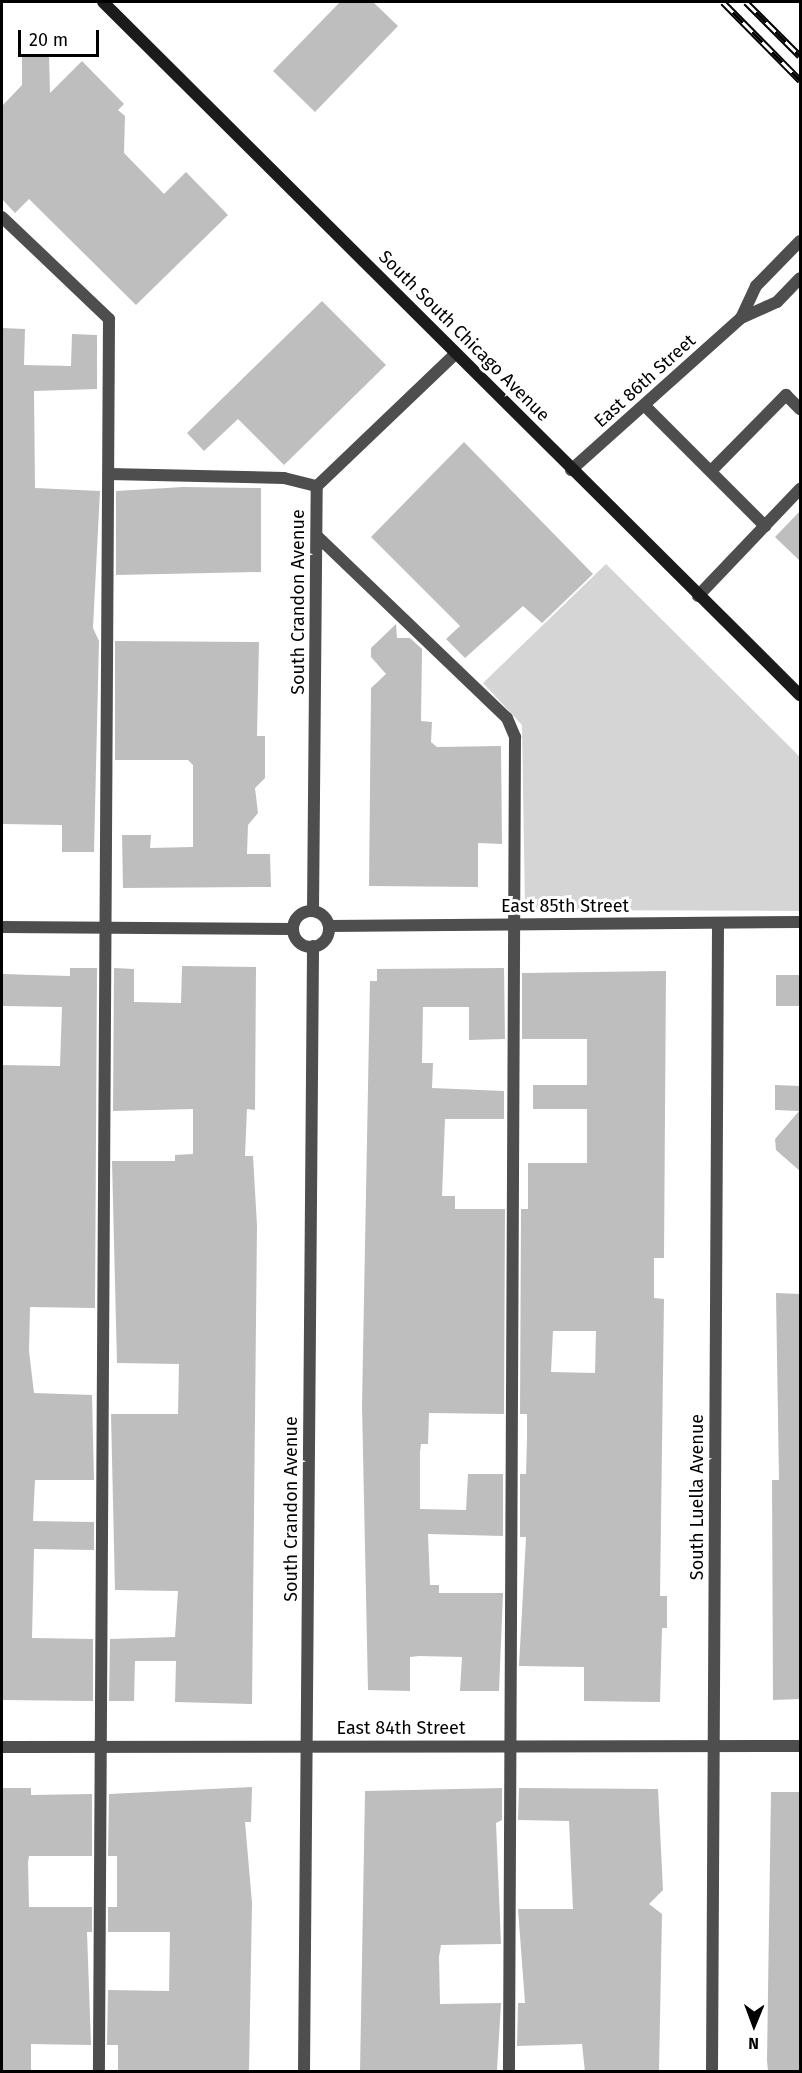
<!DOCTYPE html>
<style>
body{margin:0}
#map{position:relative;width:802px;height:2073px;overflow:hidden;background:#fff;font-family:"Fira Sans",sans-serif}
div>[style]{position:absolute}
[style*='--x']{left:calc(var(--x)*1px);top:calc(var(--y)*1px);width:calc(var(--w)*1px);rotate:calc(var(--a)*1deg)}
.green>*{inset:0;background:#d5d5d5}
.building>*{inset:0;background:#bebebe;transform-origin:0 0}
.service>*{height:12px;margin:-6px;padding:0 6px;transform-origin:6px;border-radius:6px;background:#4e4e4e}
.minor>*{height:12px;margin:-6px;padding:0 6px;transform-origin:6px;border-radius:6px;background:#4e4e4e}
.minor>.ring{margin:-6px;padding:0;box-sizing:content-box;background:none;border:12px solid #4e4e4e;border-radius:50%}
.secondary>*{height:12px;margin:-6px;padding:0 6px;transform-origin:6px;border-radius:6px;background:#1b1b1b}
.rail>*{height:7px;margin-top:-3.5px;transform-origin:0;background:repeating-linear-gradient(90deg,#fff 0 14px,#000 0 28px);box-sizing:border-box;border-block:2px solid #000}
span{translate:-50% -50%;white-space:nowrap;text-align:center;line-height:1.15;-webkit-text-stroke:6px #fff;paint-order:stroke}
.street-label{font-size:18px;color:#000}
.frame{position:absolute;inset:0;border:3px solid #000;pointer-events:none}
.north{position:absolute;left:724px;top:1995px;width:60px;height:60px;-webkit-text-stroke:4px #fff;paint-order:stroke;rotate:181deg;font-size:16px;font-weight:700;line-height:24px;text-align:center;color:#000}
.north::after{content:'';display:block;margin:auto;width:21px;height:27px;background:#000;clip-path:polygon(50% 0,100% 100%,50% 72%,0 100%)}
.scale{position:absolute;left:18px;top:30px;width:81px;height:27px;box-sizing:border-box;border:3px solid #000;border-top:0;padding-left:8px;font-size:18px;line-height:21px;white-space:nowrap;color:#000;-webkit-text-stroke:4px #fff;paint-order:stroke}
</style>
<div id="map">
<div class="green">
<i style="clip-path:polygon(606px 564px,800px 757px,800px 911px,525px 910px,522px 725px,483px 683px)"></i>
</div>
<div class="building">
<i style="clip-path:polygon(340px 2px,373px 2px,398px 26px,315px 112px,273px 71px)"></i>
<i style="clip-path:polygon(22px 54px,49px 54px,50px 93px,82px 61px,124px 104px,118px 110px,125px 116px,124px 153px,164px 194px,186px 172px,228px 215px,136px 305px,29px 199px,15px 213px,2px 199px,2px 106px,22px 85px)"></i>
<i style="clip-path:polygon(322px 301px,386px 365px,284px 465px,238px 419px,204px 451px,187px 433px)"></i>
<i style="clip-path:polygon(2px 328px,25px 329px,24px 365px,71px 366px,72px 334px,97px 335px,97px 389px,34px 391px,35px 488px,100px 491px,93px 628px,99px 641px,94px 852px,62px 852px,62px 825px,2px 824px)"></i>
<i style="clip-path:polygon(464px 442px,593px 574px,542px 623px,523px 606px,465px 658px,446px 639px,460px 626px,371px 537px)"></i>
<i style="clip-path:polygon(183px 487px,261px 488px,261px 572px,116px 575px,116px 491px)"></i>
<i style="clip-path:polygon(801px 510px,801px 562px,775px 537px)"></i>
<i style="clip-path:polygon(396px 624px,397px 638px,410px 638px,422px 649px,421px 721px,432px 722px,431px 742px,437px 747px,501px 746px,502px 844px,478px 843px,478px 887px,369px 886px,371px 688px,386px 674px,371px 657px,371px 648px)"></i>
<i style="clip-path:polygon(115px 641px,259px 642px,257px 736px,265px 736px,265px 778px,255px 788px,258px 813px,248px 825px,247px 854px,270px 854px,271px 887px,123px 888px,122px 835px,151px 835px,150px 848px,193px 847px,193px 765px,188px 760px,115px 760px)"></i>
<i style="clip-path:polygon(182px 966px,256px 967px,255px 1110px,247px 1109px,245px 1156px,253px 1156px,257px 1226px,252px 1704px,175px 1702px,176px 1661px,135px 1661px,134px 1701px,109px 1701px,110px 1639px,175px 1637px,178px 1591px,115px 1590px,111px 1414px,178px 1414px,179px 1364px,117px 1363px,112px 1161px,175px 1161px,175px 1155px,193px 1154px,193px 1109px,113px 1111px,114px 968px,134px 969px,134px 1002px,181px 1003px)"></i>
<i style="clip-path:polygon(70px 968px,97px 968px,95px 1308px,30px 1307px,29px 1351px,34px 1393px,92px 1395px,94px 1480px,35px 1480px,33px 1521px,94px 1522px,94px 1550px,34px 1549px,32px 1638px,93px 1639px,93px 1701px,2px 1700px,2px 1065px,60px 1066px,62px 1007px,2px 1006px,2px 974px,70px 976px)"></i>
<i style="clip-path:polygon(504px 968px,505px 1039px,469px 1040px,469px 1007px,423px 1007px,422px 1063px,433px 1063px,432px 1088px,504px 1091px,504px 1119px,445px 1119px,442px 1196px,455px 1196px,455px 1209px,505px 1209px,504px 1414px,429px 1413px,428px 1444px,421px 1444px,420px 1452px,420px 1509px,466px 1510px,468px 1474px,503px 1474px,503px 1536px,428px 1534px,430px 1585px,439px 1585px,439px 1593px,503px 1593px,499px 1691px,460px 1691px,462px 1657px,419px 1656px,410px 1657px,410px 1691px,368px 1690px,362px 1405px,370px 981px,377px 981px,377px 969px)"></i>
<i style="clip-path:polygon(evenodd,666px 971px,664px 1258px,654px 1258px,654px 1298px,664px 1299px,660px 1596px,667px 1596px,667px 1628px,662px 1628px,660px 1702px,584px 1701px,584px 1667px,519px 1666px,526px 1537px,520px 1537px,520px 1474px,526px 1474px,527px 1439px,527px 1414px,520px 1414px,521px 1209px,528px 1209px,528px 1163px,587px 1163px,587px 1109px,533px 1109px,533px 1085px,587px 1085px,587px 1039px,522px 1039px,522px 973px,666px 971px,553px 1331px,596px 1331px,595px 1373px,551px 1372px,553px 1331px)"></i>
<i style="left:776px;top:975px;width:25px;height:31px"></i>
<i style="clip-path:polygon(775px 1085px,801px 1086px,801px 1172px,776px 1150px,775px 1139px,799px 1111px,775px 1110px)"></i>
<i style="clip-path:polygon(776px 1293px,801px 1294px,801px 1699px,773px 1700px,772px 1480px,779px 1480px)"></i>
<i style="clip-path:polygon(252px 1787px,251px 1822px,245px 1822px,252px 1903px,249px 2072px,118px 2072px,118px 2045px,107px 2045px,108px 1990px,169px 1991px,170px 1932px,108px 1932px,108px 1907px,117px 1907px,117px 1856px,108px 1856px,109px 1794px)"></i>
<i style="clip-path:polygon(2px 1788px,31px 1788px,31px 1795px,92px 1794px,92px 1856px,29px 1856px,28px 1862px,29px 1907px,92px 1907px,92px 1932px,87px 1932px,91px 2045px,31px 2044px,31px 2072px,2px 2072px)"></i>
<i style="clip-path:polygon(502px 1788px,502px 1820px,496px 1823px,501px 1944px,441px 1945px,439px 1957px,440px 2004px,501px 2003px,497px 2070px,360px 2072px,365px 1791px)"></i>
<i style="clip-path:polygon(519px 1788px,658px 1789px,663px 1890px,649px 1904px,662px 1914px,659px 2072px,585px 2072px,582px 2044px,517px 2046px,518px 2003px,525px 2003px,518px 1909px,573px 1909px,569px 1821px,518px 1820px)"></i>
<i style="clip-path:polygon(771px 1792px,801px 1792px,801px 2072px,768px 2072px,767px 2060px)"></i>
</div>
<div class="service">
<i style="--x:2;--y:217;--w:148;--a:43.6"></i>
<i style="--x:109;--y:319;--w:1753;--a:90.33"></i>
<i style="--x:645;--y:406;--w:170;--a:45"></i>
<i style="--x:711;--y:471;--w:107;--a:-45.4"></i>
<i style="--x:786;--y:395;--w:20;--a:45"></i>
<i style="--x:109;--y:474;--w:175;--a:1.3"></i>
<i style="--x:284;--y:478;--w:34;--a:14"></i>
<i style="--x:317;--y:536;--w:263;--a:43.8"></i>
<i style="--x:507;--y:718;--w:21;--a:67"></i>
<i style="--x:515;--y:737;--w:1335;--a:90.26"></i>
<i style="--x:698;--y:596;--w:148;--a:-46.4"></i>
</div>
<div class="minor">
<i style="--x:800;--y:241;--w:63;--a:134.4"></i>
<i style="--x:756;--y:286;--w:35;--a:115"></i>
<i style="--x:741;--y:318;--w:39;--a:-24"></i>
<i style="--x:777;--y:302;--w:33;--a:-46"></i>
<i style="--x:571;--y:470;--w:228;--a:-41.8"></i>
<i style="--x:313;--y:911;--w:425;--a:-89.5"></i>
<i style="--x:317;--y:486;--w:192;--a:-43.7"></i>
<i class="ring" style="left:293px;top:911px;width:24px;height:24px"></i>
<i style="--x:329;--y:926;--w:471;--a:-0.5"></i>
<i style="--x:2;--y:927;--w:291;--a:0.4"></i>
<i style="--x:2;--y:1747;--w:798;--a:-0.07"></i>
<i style="--x:304;--y:2072;--w:1126;--a:-89.54"></i>
<i style="--x:712;--y:2072;--w:1149;--a:-89.7"></i>
</div>
<div class="secondary">
<i style="--x:103;--y:2;--w:983;--a:44.84"></i>
</div>
<div class="rail">
<i style="--x:723;--y:2;--w:110;--a:45.4"></i>
<i style="--x:746;--y:2;--w:76;--a:45"></i>
</div>
<div class="street-label">
<span style="left:464px;top:336px;rotate:45deg">South South Chicago Avenue</span>
<span style="left:645px;top:381px;rotate:-42deg">East 86th Street</span>
<span style="left:298px;top:602px;rotate:-90deg">South Crandon Avenue</span>
<span style="left:565px;top:906px">East 85th Street</span>
<span style="left:697px;top:1497px;rotate:-90deg">South Luella Avenue</span>
<span style="left:291px;top:1509px;rotate:-90deg">South Crandon Avenue</span>
<span style="left:401px;top:1728px">East 84th Street</span>
</div>
<div class="frame"></div>
<div class="north">N</div>
<div class="scale">20 m</div>
</div>
